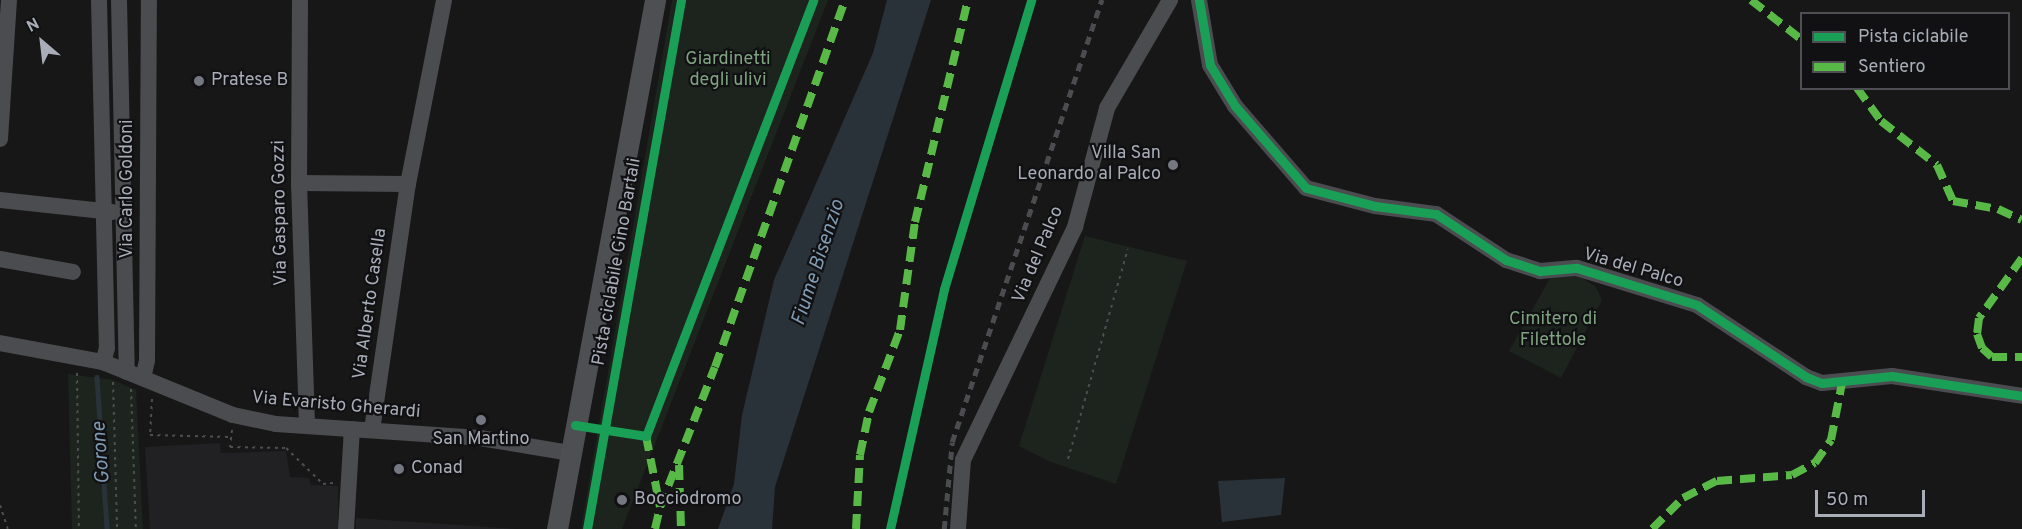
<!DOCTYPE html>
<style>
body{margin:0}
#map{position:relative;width:2022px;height:529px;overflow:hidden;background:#171717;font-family:Overpass,sans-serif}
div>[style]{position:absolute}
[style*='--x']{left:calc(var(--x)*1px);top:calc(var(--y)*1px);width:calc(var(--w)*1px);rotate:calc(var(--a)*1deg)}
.built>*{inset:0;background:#212123}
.green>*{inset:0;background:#1d241e}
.water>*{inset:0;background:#2a3239}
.stream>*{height:4.5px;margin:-2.25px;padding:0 2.25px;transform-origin:2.25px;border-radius:2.25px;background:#2a3239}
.path>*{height:2px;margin-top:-1px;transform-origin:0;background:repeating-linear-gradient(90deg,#4d4e52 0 3px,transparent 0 7.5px)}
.minor>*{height:16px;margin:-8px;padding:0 8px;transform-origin:8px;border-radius:8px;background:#4b4c50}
.major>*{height:21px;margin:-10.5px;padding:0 10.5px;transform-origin:10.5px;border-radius:10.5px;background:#4d4f52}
.rail>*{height:4.5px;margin-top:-2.25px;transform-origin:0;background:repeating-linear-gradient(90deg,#4b4c4f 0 8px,transparent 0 14px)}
.quiet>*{height:8px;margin-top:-4px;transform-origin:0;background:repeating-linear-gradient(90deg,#58b947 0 15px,transparent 0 23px)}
.cycleway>*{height:9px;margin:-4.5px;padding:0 4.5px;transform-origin:4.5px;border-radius:4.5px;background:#1a9f57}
.dots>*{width:16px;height:16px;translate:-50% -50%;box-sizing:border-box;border:3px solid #111113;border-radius:50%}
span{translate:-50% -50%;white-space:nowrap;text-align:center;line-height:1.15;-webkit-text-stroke:4.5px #111113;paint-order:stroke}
.park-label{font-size:18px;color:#7fa381}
.poi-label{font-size:18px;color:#a8adb8}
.left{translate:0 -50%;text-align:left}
.right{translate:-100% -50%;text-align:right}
.street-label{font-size:18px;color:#a8adb8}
.water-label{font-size:20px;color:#7f9bb3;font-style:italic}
.legend{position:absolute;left:1800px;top:12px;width:210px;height:78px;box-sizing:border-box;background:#111113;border:2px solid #4d4f55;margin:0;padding:8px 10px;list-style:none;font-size:18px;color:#a8adb8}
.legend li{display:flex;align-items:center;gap:12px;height:30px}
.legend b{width:30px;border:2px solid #4d4f55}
.north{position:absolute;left:12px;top:12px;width:60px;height:60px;-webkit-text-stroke:4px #111113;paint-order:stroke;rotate:332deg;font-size:16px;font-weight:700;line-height:24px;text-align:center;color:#a8adb8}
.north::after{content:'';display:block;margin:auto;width:21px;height:27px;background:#a8adb8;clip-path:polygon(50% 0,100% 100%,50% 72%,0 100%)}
.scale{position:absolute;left:1815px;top:490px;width:110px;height:27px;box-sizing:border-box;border:3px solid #a8adb8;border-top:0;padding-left:8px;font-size:18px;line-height:21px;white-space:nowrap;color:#a8adb8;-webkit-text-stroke:4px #111113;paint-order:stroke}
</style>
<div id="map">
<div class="built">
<i style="clip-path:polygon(220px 443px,221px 453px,286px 451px,290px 477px,309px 478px,311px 485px,338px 486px,338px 529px,150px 529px,145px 447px)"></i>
<i style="clip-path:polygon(356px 518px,517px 529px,356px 529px)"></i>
</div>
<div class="green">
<i style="clip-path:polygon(672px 0,828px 0,622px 529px,581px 529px)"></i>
<i style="clip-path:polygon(1085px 236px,1187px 261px,1116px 484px,1051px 462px,1019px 446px)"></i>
<i style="clip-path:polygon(1553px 273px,1575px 273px,1596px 287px,1602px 300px,1561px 378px,1509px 351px)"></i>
<i style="clip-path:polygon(68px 374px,113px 380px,136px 390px,143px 529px,72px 529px)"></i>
</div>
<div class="water">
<i style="clip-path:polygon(887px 0,931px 0,775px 487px,772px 529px,718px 529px,734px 484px,742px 415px,774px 280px,873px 53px)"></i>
<i style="clip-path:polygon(1285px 478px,1281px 515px,1222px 522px,1218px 481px)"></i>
</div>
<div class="stream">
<i style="--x:97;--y:377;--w:152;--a:86.2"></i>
</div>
<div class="path">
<i style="--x:77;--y:373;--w:156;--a:89.3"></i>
<i style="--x:113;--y:382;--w:147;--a:88.4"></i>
<i style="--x:131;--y:389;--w:140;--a:88"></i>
<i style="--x:152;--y:399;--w:36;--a:93"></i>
<i style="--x:150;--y:435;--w:81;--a:1.4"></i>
<i style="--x:232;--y:430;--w:17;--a:97"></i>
<i style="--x:230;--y:447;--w:56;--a:1"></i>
<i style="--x:286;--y:448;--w:52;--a:44.2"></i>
<i style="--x:323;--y:484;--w:10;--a:-6"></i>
<i style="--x:1068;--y:459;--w:218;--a:-74.1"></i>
<i style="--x:0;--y:505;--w:25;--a:72"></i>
</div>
<div class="minor">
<i style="--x:99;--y:0;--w:348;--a:88.7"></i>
<i style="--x:107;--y:348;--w:15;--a:106"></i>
<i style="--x:119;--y:0;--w:372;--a:88.8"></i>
<i style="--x:300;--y:0;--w:183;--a:90.3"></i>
<i style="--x:299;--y:183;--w:241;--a:88.1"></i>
<i style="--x:1199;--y:0;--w:66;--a:80.4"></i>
<i style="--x:1210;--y:65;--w:48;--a:58.6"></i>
<i style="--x:1235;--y:106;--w:108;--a:49.1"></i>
<i style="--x:1306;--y:188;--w:71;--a:14.6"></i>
<i style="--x:1375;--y:206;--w:62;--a:7.5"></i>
<i style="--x:1436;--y:214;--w:84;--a:33.3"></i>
<i style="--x:1506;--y:260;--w:36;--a:18"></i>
<i style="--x:1540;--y:271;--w:37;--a:-5"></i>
<i style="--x:1577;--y:268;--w:126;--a:17.1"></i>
<i style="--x:1697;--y:305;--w:131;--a:33.4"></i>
<i style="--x:1806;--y:377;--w:17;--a:21"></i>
<i style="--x:1822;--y:383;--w:70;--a:-5.7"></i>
<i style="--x:1892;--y:376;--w:132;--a:8.7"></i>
<i style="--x:0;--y:139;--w:139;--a:-86.3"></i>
<i style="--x:299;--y:183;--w:109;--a:0.5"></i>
<i style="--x:0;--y:200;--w:113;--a:6.1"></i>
<i style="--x:0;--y:259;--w:74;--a:10.1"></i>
<i style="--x:0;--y:343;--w:105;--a:10.5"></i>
<i style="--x:103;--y:362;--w:140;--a:22.2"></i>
<i style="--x:233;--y:415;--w:44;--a:11.8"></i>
<i style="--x:276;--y:424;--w:204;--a:3.9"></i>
<i style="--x:480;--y:438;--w:92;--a:9.4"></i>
<i style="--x:143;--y:378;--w:18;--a:-77"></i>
<i style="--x:147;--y:360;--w:360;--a:-89.7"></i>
<i style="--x:372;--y:430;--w:249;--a:-81.7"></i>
<i style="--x:408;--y:184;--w:187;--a:-78.9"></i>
<i style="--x:346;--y:529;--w:100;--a:-86.6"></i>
<i style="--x:958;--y:529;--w:69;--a:-85.9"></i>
<i style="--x:963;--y:460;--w:259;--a:-64.3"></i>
<i style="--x:1075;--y:227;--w:123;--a:-74.9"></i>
<i style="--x:1107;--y:108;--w:125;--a:-59.7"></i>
</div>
<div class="major">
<i style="--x:557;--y:529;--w:538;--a:-79.5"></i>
</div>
<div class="rail">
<i style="--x:944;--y:529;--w:87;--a:-84.7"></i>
<i style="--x:952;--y:442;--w:467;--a:-71.3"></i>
</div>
<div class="quiet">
<i style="--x:1751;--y:0;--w:65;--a:38.1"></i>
<i style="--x:1857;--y:88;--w:41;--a:54"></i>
<i style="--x:1881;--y:121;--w:71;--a:38.2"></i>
<i style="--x:1937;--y:165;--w:39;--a:66"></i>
<i style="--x:1953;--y:201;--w:46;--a:10.1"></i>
<i style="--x:1998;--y:209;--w:26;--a:25"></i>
<i style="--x:2022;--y:258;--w:74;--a:125.6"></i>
<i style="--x:1979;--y:318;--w:16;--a:97"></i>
<i style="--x:1977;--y:334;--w:15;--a:70"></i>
<i style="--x:1982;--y:348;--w:13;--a:42"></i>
<i style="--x:1992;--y:357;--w:30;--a:0"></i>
<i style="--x:646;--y:436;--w:72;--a:78.8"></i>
<i style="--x:679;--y:465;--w:64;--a:88.2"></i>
<i style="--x:655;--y:529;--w:23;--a:-77"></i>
<i style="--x:660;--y:507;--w:150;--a:-68.6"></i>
<i style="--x:715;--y:367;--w:389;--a:-70.5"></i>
<i style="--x:856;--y:529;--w:74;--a:-86.9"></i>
<i style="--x:860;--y:455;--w:44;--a:-78.2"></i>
<i style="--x:869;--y:412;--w:88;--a:-69.3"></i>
<i style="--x:900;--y:330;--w:109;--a:-82.1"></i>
<i style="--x:915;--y:222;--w:228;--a:-76.6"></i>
<i style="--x:1652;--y:529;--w:44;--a:-45"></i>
<i style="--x:1683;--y:498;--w:38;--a:-27"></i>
<i style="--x:1717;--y:481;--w:75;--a:-4.6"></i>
<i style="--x:1792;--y:475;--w:26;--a:-28"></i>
<i style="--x:1815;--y:463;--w:28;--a:-55"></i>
<i style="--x:1831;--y:440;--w:58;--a:-79.1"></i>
</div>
<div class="cycleway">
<i style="--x:1199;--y:0;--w:66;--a:80.4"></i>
<i style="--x:1210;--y:65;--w:48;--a:58.6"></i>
<i style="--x:1235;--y:106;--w:108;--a:49.1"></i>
<i style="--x:1306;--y:188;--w:71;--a:14.6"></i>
<i style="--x:1375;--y:206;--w:62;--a:7.5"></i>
<i style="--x:1436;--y:214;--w:84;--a:33.3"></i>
<i style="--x:1506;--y:260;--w:36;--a:18"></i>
<i style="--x:1540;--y:271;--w:37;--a:-5"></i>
<i style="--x:1577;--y:268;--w:126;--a:17.1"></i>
<i style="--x:1697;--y:305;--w:131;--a:33.4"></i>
<i style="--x:1806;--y:377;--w:17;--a:21"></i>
<i style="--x:1822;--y:383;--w:70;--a:-5.7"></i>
<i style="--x:1892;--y:376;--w:132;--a:8.7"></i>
<i style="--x:575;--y:425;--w:72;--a:8.8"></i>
<i style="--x:646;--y:436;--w:467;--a:-69"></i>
<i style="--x:587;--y:529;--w:537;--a:-79.92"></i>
<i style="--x:890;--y:529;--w:246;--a:-77.3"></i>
<i style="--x:944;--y:289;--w:302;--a:-73.2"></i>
</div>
<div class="dots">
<i style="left:199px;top:81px;background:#757880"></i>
<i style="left:1173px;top:165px;background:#757880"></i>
<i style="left:481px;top:420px;background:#757880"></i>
<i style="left:399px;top:469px;background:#757880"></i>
<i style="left:622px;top:500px;background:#757880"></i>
</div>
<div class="park-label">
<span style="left:728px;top:71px">Giardinetti<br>degli ulivi</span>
<span style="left:1553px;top:331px">Cimitero di<br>Filettole</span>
</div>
<div class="poi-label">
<span class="left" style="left:211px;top:81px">Pratese B</span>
<span class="right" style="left:1161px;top:165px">Villa San<br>Leonardo al Palco</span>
<span style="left:481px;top:440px">San Martino</span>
<span class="left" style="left:411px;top:469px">Conad</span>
<span class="left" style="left:634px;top:500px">Bocciodromo</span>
</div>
<div class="street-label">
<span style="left:128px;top:189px;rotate:-90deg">Via Carlo Goldoni</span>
<span style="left:281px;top:213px;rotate:-91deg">Via Gasparo Gozzi</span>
<span style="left:1039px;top:255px;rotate:-67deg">Via del Palco</span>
<span style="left:618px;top:262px;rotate:-80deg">Pista ciclabile Gino Bartali</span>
<span style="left:1633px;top:269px;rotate:16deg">Via del Palco</span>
<span style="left:371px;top:304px;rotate:-82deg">Via Alberto Casella</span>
<span style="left:336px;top:406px;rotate:5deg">Via Evaristo Gherardi</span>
</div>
<div class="water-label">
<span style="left:819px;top:263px;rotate:-72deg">Fiume Bisenzio</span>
<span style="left:102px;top:453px;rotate:-94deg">Gorone</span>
</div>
<ul class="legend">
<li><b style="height:8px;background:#1a9f57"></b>Pista ciclabile</li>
<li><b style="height:8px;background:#58b947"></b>Sentiero</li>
</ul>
<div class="north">N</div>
<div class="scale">50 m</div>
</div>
